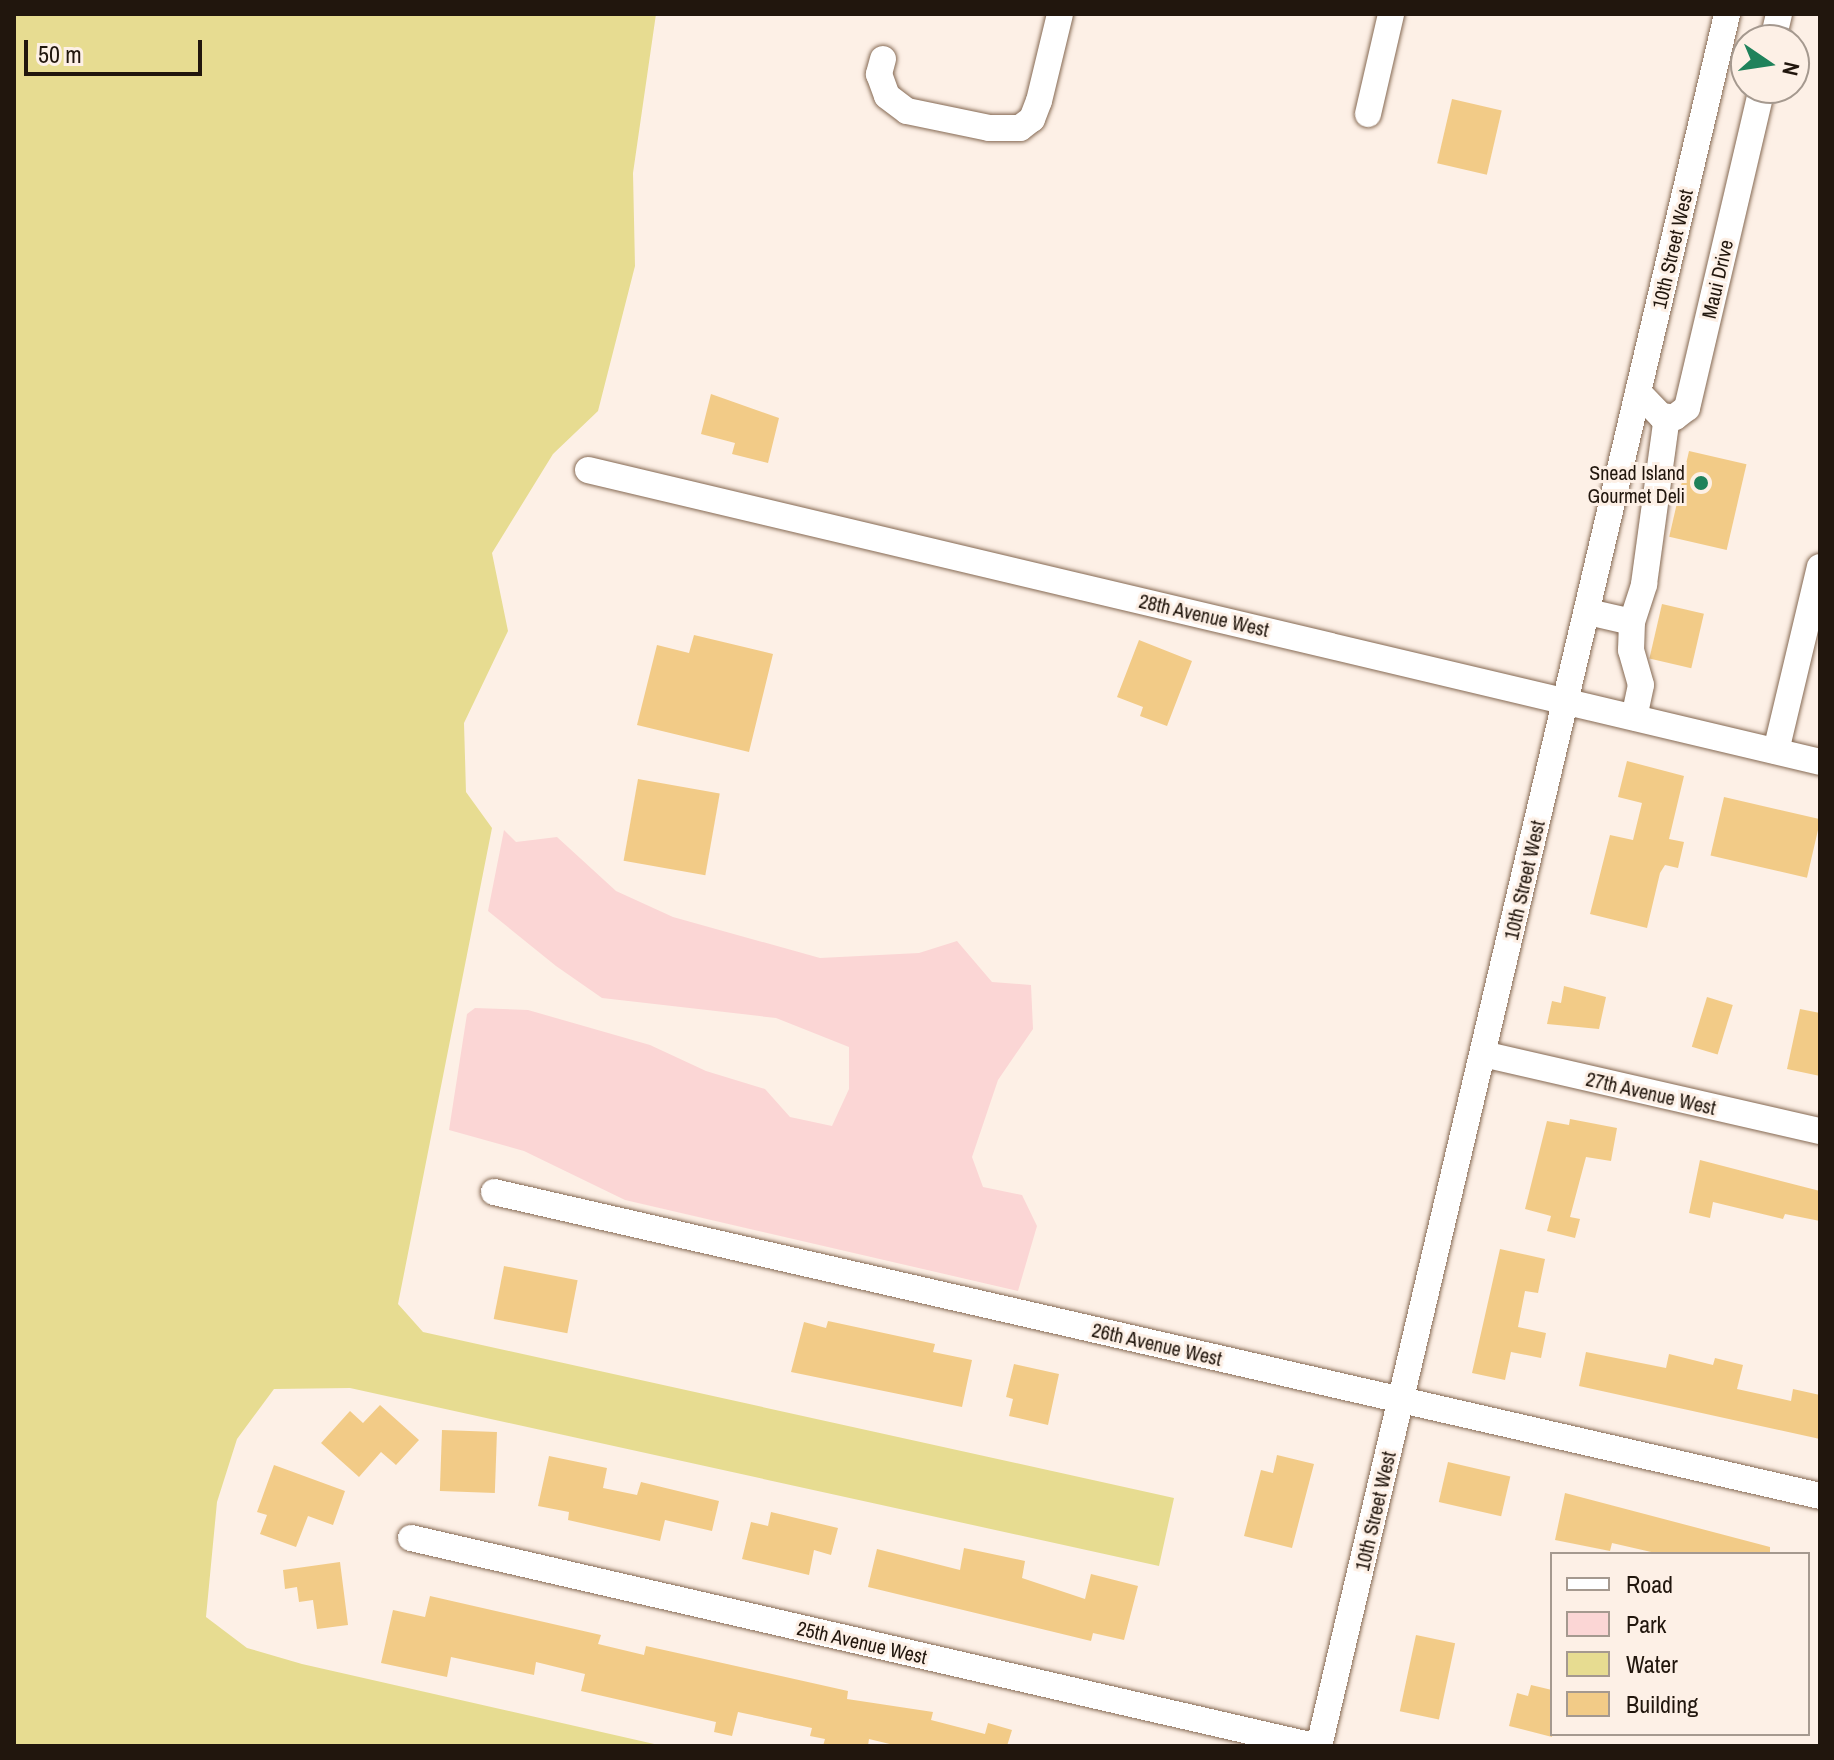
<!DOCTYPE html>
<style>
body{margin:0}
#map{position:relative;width:1834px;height:1760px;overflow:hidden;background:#fdf0e6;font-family:"Archivo Narrow",sans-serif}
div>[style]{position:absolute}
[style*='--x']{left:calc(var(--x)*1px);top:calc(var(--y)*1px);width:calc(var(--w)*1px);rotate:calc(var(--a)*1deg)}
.green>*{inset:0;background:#fbd6d5}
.water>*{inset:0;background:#e7dc91}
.building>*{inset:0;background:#f2cb87;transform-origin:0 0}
.roads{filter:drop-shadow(0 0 2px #856953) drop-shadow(0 0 2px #856953)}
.minor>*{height:26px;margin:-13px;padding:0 13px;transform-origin:13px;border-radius:13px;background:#fff}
.dots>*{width:22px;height:22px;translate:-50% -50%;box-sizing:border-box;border:4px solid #fdf0e6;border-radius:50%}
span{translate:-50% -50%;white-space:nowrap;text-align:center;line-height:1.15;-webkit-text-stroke:6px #fdf0e6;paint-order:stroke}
.street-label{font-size:20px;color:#21160d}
.poi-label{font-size:20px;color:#21160d}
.right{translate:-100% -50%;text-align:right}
.frame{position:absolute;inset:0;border:16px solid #21160d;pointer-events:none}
.legend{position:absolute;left:1550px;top:1552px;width:260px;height:184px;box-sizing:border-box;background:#fdf0e6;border:2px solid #a5998f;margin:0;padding:10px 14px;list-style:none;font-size:24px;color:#21160d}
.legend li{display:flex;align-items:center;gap:16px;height:40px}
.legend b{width:40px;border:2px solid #a5998f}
.north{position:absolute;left:1730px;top:24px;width:80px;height:80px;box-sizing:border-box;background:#fdf0e6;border:2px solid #a5998f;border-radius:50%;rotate:103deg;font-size:22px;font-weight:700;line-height:32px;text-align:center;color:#21160d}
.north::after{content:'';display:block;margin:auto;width:28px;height:36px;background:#1f825b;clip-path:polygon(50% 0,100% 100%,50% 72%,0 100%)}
.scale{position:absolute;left:24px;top:40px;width:178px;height:36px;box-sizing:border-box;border:4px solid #21160d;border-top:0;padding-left:10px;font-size:24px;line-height:28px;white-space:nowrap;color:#21160d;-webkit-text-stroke:6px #fdf0e6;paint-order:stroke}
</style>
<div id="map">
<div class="green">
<i style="clip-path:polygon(504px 830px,516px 842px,557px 837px,616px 891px,673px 917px,820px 958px,919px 953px,957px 941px,992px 982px,1031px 985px,1033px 1029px,998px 1080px,972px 1157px,983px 1187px,1022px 1195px,1037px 1226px,1018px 1291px,625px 1200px,524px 1151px,449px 1130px,467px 1014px,475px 1008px,528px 1010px,650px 1045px,706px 1071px,765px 1089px,790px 1117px,832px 1126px,849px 1089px,849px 1047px,776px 1018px,602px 998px,556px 966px,488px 911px)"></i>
</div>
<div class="water">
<i style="clip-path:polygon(14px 14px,656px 14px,633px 173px,635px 266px,598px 411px,553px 454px,492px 553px,508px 631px,464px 723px,466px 792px,492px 828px,398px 1304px,423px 1332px,1174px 1498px,1159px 1566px,350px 1388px,274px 1389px,237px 1439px,217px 1502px,206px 1617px,247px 1648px,302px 1664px,663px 1746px,14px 1746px)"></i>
</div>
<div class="building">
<i style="left:1452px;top:99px;width:51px;height:66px;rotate:13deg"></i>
<i style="clip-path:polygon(711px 394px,779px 418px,768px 463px,732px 454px,735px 443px,701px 434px)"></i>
<i style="left:1689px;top:451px;width:59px;height:88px;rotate:13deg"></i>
<i style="left:1662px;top:604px;width:43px;height:56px;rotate:13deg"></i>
<i style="clip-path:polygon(694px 635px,773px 654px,749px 752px,637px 725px,657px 645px,689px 653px)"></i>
<i style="clip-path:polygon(1139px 640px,1192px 661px,1167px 726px,1140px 716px,1143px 707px,1117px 697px)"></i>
<i style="clip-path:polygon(1627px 761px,1684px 776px,1669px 839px,1684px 842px,1678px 868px,1665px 865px,1660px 873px,1647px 928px,1590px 914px,1610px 835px,1633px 840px,1642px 803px,1618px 797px)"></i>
<i style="left:638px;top:779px;width:83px;height:83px;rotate:10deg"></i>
<i style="left:1724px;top:797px;width:99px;height:60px;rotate:13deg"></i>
<i style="clip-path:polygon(1564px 986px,1606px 997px,1599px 1029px,1547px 1024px,1552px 1001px,1561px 1003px)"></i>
<i style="left:1707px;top:997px;width:27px;height:52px;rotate:17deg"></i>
<i style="clip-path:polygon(1800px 1009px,1820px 1013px,1820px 1076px,1787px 1069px)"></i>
<i style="clip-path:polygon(1570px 1119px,1617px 1128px,1611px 1161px,1586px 1157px,1570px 1217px,1580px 1219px,1575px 1238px,1547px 1231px,1551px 1216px,1525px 1209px,1547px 1121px,1569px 1125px)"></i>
<i style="clip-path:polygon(1700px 1160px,1820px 1191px,1820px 1221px,1785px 1214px,1783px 1219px,1713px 1202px,1710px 1218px,1689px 1213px)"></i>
<i style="clip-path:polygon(1500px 1249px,1545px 1259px,1538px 1293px,1525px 1291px,1518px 1327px,1546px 1333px,1541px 1358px,1511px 1352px,1505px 1380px,1472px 1373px)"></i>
<i style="left:504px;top:1266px;width:75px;height:54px;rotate:11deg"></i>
<i style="clip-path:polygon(828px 1321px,935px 1344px,933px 1352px,972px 1360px,962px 1407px,791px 1372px,804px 1322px,826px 1328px)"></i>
<i style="clip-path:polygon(1586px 1352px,1666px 1368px,1669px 1354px,1713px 1365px,1715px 1358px,1743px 1365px,1737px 1389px,1791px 1401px,1793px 1389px,1820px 1395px,1820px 1439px,1579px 1386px)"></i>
<i style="clip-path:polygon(1014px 1364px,1059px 1374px,1048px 1425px,1009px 1416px,1013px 1399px,1006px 1397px)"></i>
<i style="clip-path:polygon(380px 1405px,419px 1440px,396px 1465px,381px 1452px,359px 1477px,321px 1443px,350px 1411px,363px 1423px)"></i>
<i style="left:442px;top:1430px;width:55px;height:61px;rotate:2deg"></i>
<i style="clip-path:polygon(1277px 1455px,1314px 1464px,1292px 1548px,1244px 1536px,1261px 1470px,1273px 1473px)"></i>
<i style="clip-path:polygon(549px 1456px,607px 1468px,603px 1488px,637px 1495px,641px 1482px,719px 1501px,712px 1531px,665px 1520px,660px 1541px,568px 1520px,569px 1512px,538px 1506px)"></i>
<i style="left:1448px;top:1462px;width:64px;height:41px;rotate:13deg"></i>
<i style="clip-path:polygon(274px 1465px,345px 1491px,333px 1525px,308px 1516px,296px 1547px,260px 1534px,267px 1515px,257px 1512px)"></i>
<i style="clip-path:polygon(1565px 1493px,1770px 1547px,1770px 1554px,1660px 1554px,1612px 1543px,1610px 1551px,1555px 1540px)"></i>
<i style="clip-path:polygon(771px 1512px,838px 1528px,831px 1555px,814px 1550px,809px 1575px,742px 1559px,751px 1522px,768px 1526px)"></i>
<i style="clip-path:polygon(964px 1548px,1025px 1561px,1022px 1578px,1085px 1599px,1091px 1574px,1138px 1586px,1124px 1640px,1093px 1633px,1091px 1641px,868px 1587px,877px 1549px,960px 1570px)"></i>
<i style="clip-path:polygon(340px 1562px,348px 1625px,317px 1629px,313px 1600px,299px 1602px,297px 1587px,285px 1589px,283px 1570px)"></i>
<i style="clip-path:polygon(430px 1596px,601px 1635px,598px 1644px,644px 1655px,646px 1646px,848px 1691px,847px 1699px,933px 1712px,931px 1720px,985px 1734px,988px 1723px,1012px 1730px,1007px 1746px,898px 1746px,869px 1739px,868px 1746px,823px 1746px,825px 1739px,810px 1736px,812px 1728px,738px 1712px,732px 1736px,714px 1732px,716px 1722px,581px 1691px,585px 1674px,536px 1662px,534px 1675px,451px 1657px,447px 1677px,381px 1663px,393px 1610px,425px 1617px)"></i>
<i style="left:1416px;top:1635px;width:40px;height:78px;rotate:12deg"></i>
<i style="clip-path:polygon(1531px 1685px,1552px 1690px,1552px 1737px,1509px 1726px,1517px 1693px,1528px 1696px)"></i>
</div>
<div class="roads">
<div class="minor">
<i style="--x:1773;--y:40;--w:27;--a:-77"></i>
<i style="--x:883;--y:59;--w:16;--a:105"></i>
<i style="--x:879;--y:74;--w:23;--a:70"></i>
<i style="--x:887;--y:96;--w:25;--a:37"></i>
<i style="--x:907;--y:111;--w:84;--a:11.7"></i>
<i style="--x:989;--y:128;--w:31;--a:0"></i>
<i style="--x:1020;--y:128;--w:15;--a:-37"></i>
<i style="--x:1032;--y:119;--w:19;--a:-69"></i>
<i style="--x:1039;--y:101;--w:89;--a:-76.4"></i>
<i style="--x:1368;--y:114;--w:103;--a:-77"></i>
<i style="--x:1638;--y:392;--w:35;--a:46"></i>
<i style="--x:1662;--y:417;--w:13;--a:0"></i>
<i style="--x:1675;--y:417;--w:15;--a:-37"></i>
<i style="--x:1687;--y:408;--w:329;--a:-76.8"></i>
<i style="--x:588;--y:470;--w:1266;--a:13.33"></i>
<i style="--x:1588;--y:612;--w:45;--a:12.8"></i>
<i style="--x:1632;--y:622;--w:28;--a:92"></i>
<i style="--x:1631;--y:650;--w:36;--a:74"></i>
<i style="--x:1641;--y:685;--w:33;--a:102"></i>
<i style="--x:1632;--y:622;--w:40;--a:-72"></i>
<i style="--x:1644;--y:584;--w:169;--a:-82.2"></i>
<i style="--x:1776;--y:751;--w:189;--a:-76.6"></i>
<i style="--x:1483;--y:1054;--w:346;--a:12.9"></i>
<i style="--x:494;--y:1192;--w:1360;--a:12.91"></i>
<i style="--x:411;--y:1538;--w:927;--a:12.97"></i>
<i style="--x:1319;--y:1746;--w:1779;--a:-76.74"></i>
</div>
</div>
<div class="dots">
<i style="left:1701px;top:483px;background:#1f825b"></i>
</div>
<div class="street-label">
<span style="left:1672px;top:249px;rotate:-77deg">10th Street West</span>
<span style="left:1717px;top:279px;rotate:-77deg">Maui Drive</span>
<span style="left:1204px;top:615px;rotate:13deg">28th Avenue West</span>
<span style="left:1524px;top:880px;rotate:-77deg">10th Street West</span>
<span style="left:1651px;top:1093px;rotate:13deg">27th Avenue West</span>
<span style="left:1157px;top:1344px;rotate:13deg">26th Avenue West</span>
<span style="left:1375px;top:1511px;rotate:-77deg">10th Street West</span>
<span style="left:862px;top:1642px;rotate:13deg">25th Avenue West</span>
</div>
<div class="poi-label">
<span class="right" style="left:1685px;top:484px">Snead Island<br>Gourmet Deli</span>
</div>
<div class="frame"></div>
<ul class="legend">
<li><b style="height:10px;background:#fff"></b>Road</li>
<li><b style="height:22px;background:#fbd6d5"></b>Park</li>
<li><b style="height:22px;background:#e7dc91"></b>Water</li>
<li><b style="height:22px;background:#f2cb87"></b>Building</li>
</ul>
<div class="north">N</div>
<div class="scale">50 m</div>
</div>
